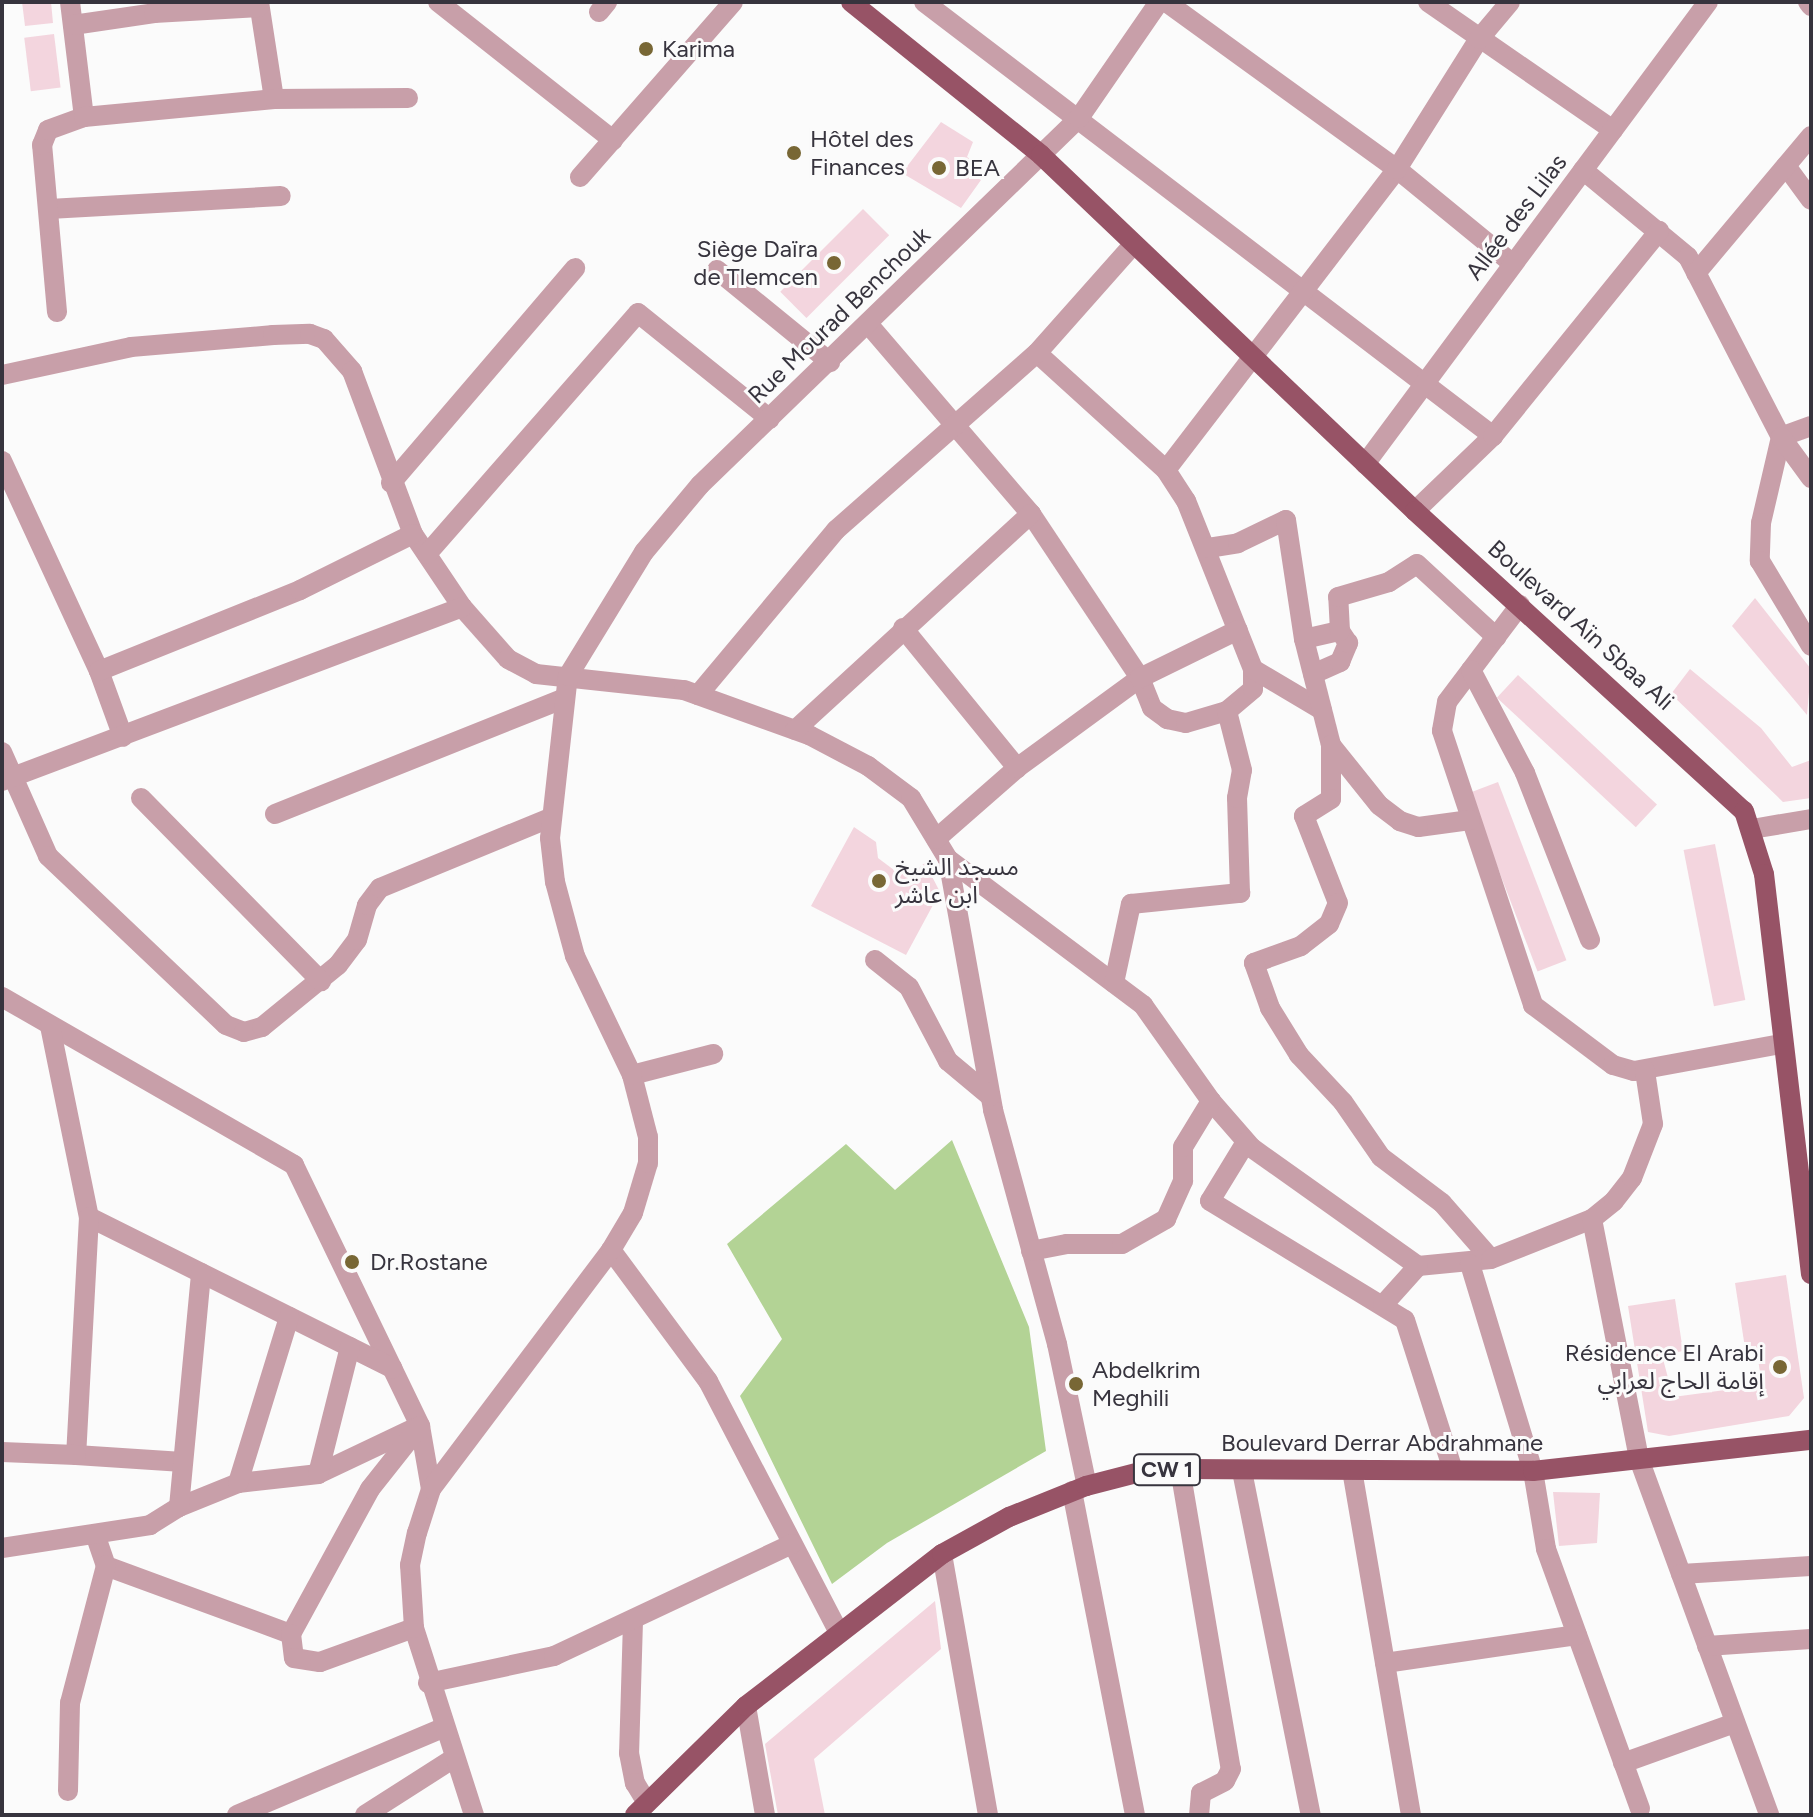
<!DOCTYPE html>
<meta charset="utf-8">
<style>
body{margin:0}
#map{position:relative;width:1813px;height:1817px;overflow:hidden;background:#fbfbfb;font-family:Figtree,"Noto Sans Arabic",sans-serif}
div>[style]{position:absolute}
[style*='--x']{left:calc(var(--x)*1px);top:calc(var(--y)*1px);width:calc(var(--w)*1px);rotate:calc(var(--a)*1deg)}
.green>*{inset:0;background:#b3d395}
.building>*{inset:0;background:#f3d5de;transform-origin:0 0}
.minor>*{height:20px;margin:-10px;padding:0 10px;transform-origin:10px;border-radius:10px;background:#c89fa9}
.major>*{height:20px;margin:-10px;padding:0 10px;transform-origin:10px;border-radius:10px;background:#975366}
.dots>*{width:22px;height:22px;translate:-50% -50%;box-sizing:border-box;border:4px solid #fbfbfb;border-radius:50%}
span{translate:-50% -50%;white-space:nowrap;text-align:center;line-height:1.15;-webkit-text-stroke:6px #fbfbfb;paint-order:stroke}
.shield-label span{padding:2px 6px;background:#fbfbfb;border:2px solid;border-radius:6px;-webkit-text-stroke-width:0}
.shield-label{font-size:22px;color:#37343e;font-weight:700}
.poi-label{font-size:24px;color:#37343e}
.left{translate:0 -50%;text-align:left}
.right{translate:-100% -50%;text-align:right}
.street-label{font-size:24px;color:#37343e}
.frame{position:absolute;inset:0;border:4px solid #37343e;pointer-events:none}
</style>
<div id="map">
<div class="green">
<i style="clip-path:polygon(952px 1140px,1029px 1327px,1046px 1451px,887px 1543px,832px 1584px,740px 1396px,782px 1339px,727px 1244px,846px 1144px,895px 1190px)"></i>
</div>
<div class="building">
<i style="clip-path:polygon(22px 2px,51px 2px,53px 23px,25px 26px)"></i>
<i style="left:54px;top:34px;width:54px;height:30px;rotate:83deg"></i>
<i style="clip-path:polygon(941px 122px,973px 142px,967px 157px,975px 162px,969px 173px,981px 180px,961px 208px,902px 173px)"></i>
<i style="left:863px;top:209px;width:37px;height:117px;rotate:45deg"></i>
<i style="clip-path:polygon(1755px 598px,1811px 669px,1807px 715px,1732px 626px)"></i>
<i style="clip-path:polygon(1690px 669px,1761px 728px,1792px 767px,1811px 760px,1811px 798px,1783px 802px,1671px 694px)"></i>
<i style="left:1518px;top:675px;width:190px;height:31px;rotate:43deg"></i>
<i style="left:1498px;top:782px;width:191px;height:31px;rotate:69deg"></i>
<i style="clip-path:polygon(854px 827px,876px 842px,878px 858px,894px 870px,915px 870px,925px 863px,940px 892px,906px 955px,811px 906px)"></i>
<i style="left:1715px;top:844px;width:159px;height:32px;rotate:79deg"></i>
<i style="clip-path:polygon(1786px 1275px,1804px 1398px,1789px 1416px,1669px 1436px,1648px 1432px,1628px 1306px,1675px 1299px,1683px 1351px,1662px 1355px,1673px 1397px,1755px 1386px,1761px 1379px,1756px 1346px,1745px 1348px,1735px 1283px)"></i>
<i style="clip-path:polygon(1553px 1492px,1600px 1493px,1597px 1543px,1559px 1546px)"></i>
<i style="clip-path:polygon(935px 1601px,941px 1649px,814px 1759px,825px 1815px,778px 1815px,765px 1744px)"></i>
</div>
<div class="minor">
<i style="--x:70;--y:2;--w:116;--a:83.1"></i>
<i style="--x:259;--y:2;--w:98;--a:81.2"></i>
<i style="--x:438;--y:2;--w:223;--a:38.3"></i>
<i style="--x:924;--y:2;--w:716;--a:37.33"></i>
<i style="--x:1166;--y:2;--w:285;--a:35.9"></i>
<i style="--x:1397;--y:169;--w:150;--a:39.3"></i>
<i style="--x:1428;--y:2;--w:225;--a:34.7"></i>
<i style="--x:1808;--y:2;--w:5;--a:53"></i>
<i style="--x:599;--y:12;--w:13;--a:-51"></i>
<i style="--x:73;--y:25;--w:82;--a:-8.4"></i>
<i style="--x:154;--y:13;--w:105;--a:-3.3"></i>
<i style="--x:1786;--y:166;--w:42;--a:53.7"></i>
<i style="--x:1583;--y:170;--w:136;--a:39.6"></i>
<i style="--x:1688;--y:257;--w:203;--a:62.7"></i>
<i style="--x:1781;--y:437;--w:88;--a:103.1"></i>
<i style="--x:1761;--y:523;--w:38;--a:92"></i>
<i style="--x:1760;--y:561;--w:99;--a:59"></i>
<i style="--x:580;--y:177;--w:232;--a:-48.8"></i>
<i style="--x:49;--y:209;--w:232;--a:-3.2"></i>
<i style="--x:717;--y:270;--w:146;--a:39.2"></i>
<i style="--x:1696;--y:273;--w:179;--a:-50"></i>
<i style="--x:57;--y:312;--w:168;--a:-95.1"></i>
<i style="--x:42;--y:145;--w:16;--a:-68"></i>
<i style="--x:48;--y:130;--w:38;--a:-20"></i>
<i style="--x:84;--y:117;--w:191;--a:-5.4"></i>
<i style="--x:274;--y:99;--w:134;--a:-0.4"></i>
<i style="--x:869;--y:325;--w:249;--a:49.4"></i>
<i style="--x:1031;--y:514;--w:197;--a:56.4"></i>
<i style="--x:1140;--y:678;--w:32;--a:68"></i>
<i style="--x:1152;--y:708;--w:19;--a:36"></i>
<i style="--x:1167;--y:719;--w:19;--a:12"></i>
<i style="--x:1186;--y:723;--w:43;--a:-16.3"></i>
<i style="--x:1227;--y:711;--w:34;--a:-40"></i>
<i style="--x:1253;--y:689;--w:20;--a:-90"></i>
<i style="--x:1253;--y:669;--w:181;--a:-111.7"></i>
<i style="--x:1186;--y:501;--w:37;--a:-123"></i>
<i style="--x:1166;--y:470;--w:174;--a:-137.8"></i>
<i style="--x:2;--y:375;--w:132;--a:-12.2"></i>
<i style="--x:131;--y:347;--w:143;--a:-4.8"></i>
<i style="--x:273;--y:335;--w:37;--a:-2"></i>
<i style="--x:310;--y:334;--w:15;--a:20"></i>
<i style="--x:324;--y:339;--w:43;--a:48.8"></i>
<i style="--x:352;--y:371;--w:174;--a:69.5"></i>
<i style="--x:413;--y:534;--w:88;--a:56.1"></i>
<i style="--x:462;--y:607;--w:69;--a:48.5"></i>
<i style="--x:508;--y:659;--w:32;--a:28"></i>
<i style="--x:536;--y:674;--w:149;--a:6.2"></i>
<i style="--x:684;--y:690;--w:133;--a:19.8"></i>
<i style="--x:809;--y:735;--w:67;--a:27.7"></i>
<i style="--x:868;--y:766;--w:54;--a:36.7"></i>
<i style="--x:911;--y:798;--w:71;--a:58.8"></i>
<i style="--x:948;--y:859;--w:255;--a:79.8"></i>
<i style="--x:993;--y:1110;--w:243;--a:74.7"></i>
<i style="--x:1057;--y:1344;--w:145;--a:78.1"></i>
<i style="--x:1811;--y:426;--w:32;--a:160"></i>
<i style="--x:1781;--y:437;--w:51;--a:53.8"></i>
<i style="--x:2;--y:461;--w:231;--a:65.2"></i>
<i style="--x:99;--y:671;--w:70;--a:70"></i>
<i style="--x:1365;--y:464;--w:575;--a:-53.41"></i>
<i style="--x:1166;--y:470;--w:379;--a:-52.5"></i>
<i style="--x:1397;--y:169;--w:154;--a:-57.8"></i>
<i style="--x:1479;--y:39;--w:48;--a:-50"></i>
<i style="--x:391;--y:483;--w:283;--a:-49.4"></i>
<i style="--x:1415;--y:511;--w:108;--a:-43.9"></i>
<i style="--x:1493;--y:436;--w:264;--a:-51"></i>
<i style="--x:1208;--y:548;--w:30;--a:-9"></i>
<i style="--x:1238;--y:543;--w:53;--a:-25.6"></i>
<i style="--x:1286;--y:520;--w:120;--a:81.4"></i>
<i style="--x:427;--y:554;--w:320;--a:-48.8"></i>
<i style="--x:638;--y:313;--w:169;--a:38.8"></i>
<i style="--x:1520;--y:605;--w:121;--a:127"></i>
<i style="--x:1447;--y:702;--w:29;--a:100"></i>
<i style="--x:1442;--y:731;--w:289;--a:71.6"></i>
<i style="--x:1533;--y:1005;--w:100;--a:36.9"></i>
<i style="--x:1613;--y:1065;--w:22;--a:16"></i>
<i style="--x:1634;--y:1071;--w:149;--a:-10.4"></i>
<i style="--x:903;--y:628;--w:181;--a:50.8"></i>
<i style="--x:1253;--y:669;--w:80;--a:30.7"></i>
<i style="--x:1471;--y:670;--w:116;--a:62.3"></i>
<i style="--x:1525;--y:773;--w:179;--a:68.7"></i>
<i style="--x:99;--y:671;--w:217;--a:-21.9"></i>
<i style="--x:300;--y:590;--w:126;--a:-26.4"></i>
<i style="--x:1313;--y:674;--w:30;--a:-24"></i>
<i style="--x:1340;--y:662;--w:21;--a:-67"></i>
<i style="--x:1348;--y:643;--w:14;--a:-124"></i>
<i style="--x:698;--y:695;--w:215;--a:-50.1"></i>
<i style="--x:836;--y:530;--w:268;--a:-41.4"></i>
<i style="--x:1037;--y:353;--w:144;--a:-48.4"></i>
<i style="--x:795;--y:730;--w:320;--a:-42.5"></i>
<i style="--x:1331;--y:745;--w:109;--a:-104.3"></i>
<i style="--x:1304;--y:639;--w:37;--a:-13"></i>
<i style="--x:1340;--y:631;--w:34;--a:-93"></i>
<i style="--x:1338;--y:597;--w:53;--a:-16.4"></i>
<i style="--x:1389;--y:582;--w:33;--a:-33"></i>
<i style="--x:1417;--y:564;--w:108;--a:42.7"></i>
<i style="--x:2;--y:752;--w:114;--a:66.1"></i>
<i style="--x:48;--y:856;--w:245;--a:43.5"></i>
<i style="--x:226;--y:1025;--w:19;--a:21"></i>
<i style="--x:244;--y:1032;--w:19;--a:-16"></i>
<i style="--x:262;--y:1027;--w:98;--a:-39.2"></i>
<i style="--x:338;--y:965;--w:31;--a:-53"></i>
<i style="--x:357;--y:940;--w:36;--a:-74"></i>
<i style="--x:367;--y:905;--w:21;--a:-53"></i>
<i style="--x:380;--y:888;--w:186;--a:-22.4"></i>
<i style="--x:2;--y:781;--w:492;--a:-20.7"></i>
<i style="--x:141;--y:798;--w:257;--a:45.5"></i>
<i style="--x:275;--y:814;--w:312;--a:-21.8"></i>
<i style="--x:1470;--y:820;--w:52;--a:172.3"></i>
<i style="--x:1418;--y:827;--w:19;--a:-162"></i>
<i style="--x:1400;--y:821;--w:26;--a:-143"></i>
<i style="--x:1379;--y:805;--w:77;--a:-128.7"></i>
<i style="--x:1331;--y:745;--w:54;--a:90"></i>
<i style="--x:1331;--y:799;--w:32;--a:148"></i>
<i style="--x:1304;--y:816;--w:93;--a:68.7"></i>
<i style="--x:1338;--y:903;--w:23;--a:113"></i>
<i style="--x:1329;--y:924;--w:36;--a:142"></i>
<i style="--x:1301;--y:946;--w:50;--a:160.1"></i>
<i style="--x:1254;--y:963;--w:48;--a:70.4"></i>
<i style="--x:1270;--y:1008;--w:55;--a:58.3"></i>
<i style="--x:1299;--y:1055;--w:64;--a:46.9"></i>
<i style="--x:1343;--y:1102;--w:67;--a:55.4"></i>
<i style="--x:1381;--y:1157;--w:76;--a:37"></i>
<i style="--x:1442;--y:1203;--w:74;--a:48.8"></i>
<i style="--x:1752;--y:829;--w:60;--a:-9.6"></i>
<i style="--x:936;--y:839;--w:108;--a:-41.2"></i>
<i style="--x:1017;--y:768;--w:152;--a:-36.2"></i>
<i style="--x:1140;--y:678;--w:109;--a:-26.1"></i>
<i style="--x:948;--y:859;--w:244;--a:36.8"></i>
<i style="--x:1143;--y:1005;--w:118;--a:54.7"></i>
<i style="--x:1211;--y:1101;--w:62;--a:48.9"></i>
<i style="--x:1252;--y:1148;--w:204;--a:35.4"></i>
<i style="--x:1418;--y:1266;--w:73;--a:-5.5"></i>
<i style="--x:1491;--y:1259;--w:109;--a:-21.6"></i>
<i style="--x:1592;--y:1219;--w:28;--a:-39"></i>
<i style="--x:1614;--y:1201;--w:29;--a:-52"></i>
<i style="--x:1632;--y:1178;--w:58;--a:-68.7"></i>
<i style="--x:1653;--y:1124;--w:54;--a:-98.6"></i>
<i style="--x:875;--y:960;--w:43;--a:38.5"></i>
<i style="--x:909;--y:987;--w:84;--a:62.2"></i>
<i style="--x:948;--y:1061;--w:55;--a:39.8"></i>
<i style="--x:1114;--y:983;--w:81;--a:-77.9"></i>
<i style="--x:1131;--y:904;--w:110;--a:-5.8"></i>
<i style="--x:1240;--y:893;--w:95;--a:-91.8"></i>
<i style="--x:1237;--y:798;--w:28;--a:-80"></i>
<i style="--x:1242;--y:770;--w:61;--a:-104.3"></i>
<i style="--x:2;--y:997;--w:337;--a:29.9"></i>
<i style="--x:294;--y:1165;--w:290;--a:64.2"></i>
<i style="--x:420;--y:1426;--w:64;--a:80.1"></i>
<i style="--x:50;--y:1026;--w:195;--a:78.5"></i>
<i style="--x:89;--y:1217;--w:339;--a:26.5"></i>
<i style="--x:632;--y:1075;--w:84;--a:-14.5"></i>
<i style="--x:1246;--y:1142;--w:69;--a:121.4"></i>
<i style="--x:1210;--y:1201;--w:228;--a:31.4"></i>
<i style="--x:1405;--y:1320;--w:157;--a:72.3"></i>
<i style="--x:89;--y:1217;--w:238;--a:93.1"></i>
<i style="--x:76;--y:1455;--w:107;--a:3.7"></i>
<i style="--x:1592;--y:1219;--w:245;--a:78.9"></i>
<i style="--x:1639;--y:1459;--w:379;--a:69.9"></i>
<i style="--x:611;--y:1250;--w:163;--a:53.5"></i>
<i style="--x:708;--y:1381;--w:282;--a:62.5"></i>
<i style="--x:1031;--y:1251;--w:37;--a:-11"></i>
<i style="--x:1067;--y:1244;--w:55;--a:0"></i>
<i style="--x:1122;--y:1244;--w:51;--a:-29.6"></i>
<i style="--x:1166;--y:1219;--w:42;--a:-65.9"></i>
<i style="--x:1183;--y:1181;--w:34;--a:-90"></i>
<i style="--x:1183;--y:1147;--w:54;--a:-58.7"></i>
<i style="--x:1470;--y:1264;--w:216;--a:73.1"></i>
<i style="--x:1533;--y:1471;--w:79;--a:80.5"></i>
<i style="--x:1546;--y:1549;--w:276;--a:70.1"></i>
<i style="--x:1383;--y:1305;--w:52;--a:-48.1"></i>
<i style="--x:2;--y:1452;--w:74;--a:2.3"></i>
<i style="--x:1180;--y:1469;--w:304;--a:80.4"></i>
<i style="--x:1231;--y:1769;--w:13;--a:117"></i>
<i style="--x:1225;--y:1781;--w:27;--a:153"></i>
<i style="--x:1201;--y:1793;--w:22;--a:95"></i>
<i style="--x:1352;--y:1470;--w:350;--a:80.3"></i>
<i style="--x:1242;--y:1471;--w:351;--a:78.7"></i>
<i style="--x:318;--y:1474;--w:107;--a:-25.4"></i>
<i style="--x:238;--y:1483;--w:81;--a:-6.4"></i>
<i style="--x:318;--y:1474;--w:131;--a:-75.9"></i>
<i style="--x:1072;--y:1491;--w:330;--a:79"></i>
<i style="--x:179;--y:1507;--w:64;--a:-22.1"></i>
<i style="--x:238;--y:1483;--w:174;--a:-72.9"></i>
<i style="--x:95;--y:1534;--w:34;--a:71"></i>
<i style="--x:106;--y:1566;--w:197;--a:20.2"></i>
<i style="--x:291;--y:1634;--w:165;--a:-61.4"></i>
<i style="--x:370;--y:1489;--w:80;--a:-51.6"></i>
<i style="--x:2;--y:1548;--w:150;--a:-8.8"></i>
<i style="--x:150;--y:1525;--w:34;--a:-32"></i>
<i style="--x:179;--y:1507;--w:235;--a:-84.6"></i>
<i style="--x:942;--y:1554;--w:265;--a:80"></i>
<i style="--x:1681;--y:1574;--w:130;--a:-3.5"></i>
<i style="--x:633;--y:1621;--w:132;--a:91.7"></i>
<i style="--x:629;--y:1753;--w:31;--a:79"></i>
<i style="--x:635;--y:1783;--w:23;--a:59"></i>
<i style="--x:291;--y:1634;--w:24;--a:83"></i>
<i style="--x:294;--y:1658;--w:26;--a:9"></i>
<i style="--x:320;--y:1662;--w:100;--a:-19.9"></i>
<i style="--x:1707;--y:1646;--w:104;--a:-3.9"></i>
<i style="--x:1385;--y:1663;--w:194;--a:-8.3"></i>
<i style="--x:428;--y:1683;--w:129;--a:-12.1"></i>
<i style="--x:554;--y:1656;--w:263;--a:-25.2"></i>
<i style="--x:746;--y:1706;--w:111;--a:80.1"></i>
<i style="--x:1623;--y:1763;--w:119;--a:-19.7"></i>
<i style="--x:68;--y:1791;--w:88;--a:-88.7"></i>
<i style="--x:70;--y:1703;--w:142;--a:-75.3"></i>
<i style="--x:237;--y:1815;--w:224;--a:-22.9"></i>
<i style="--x:365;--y:1815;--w:106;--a:-32.6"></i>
<i style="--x:474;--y:1815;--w:196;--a:-107.8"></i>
<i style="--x:414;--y:1628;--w:63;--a:-93.6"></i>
<i style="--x:410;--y:1565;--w:33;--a:-78"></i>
<i style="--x:417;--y:1533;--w:46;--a:-72.3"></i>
<i style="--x:431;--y:1489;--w:299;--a:-53"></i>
<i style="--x:611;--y:1250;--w:43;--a:-59.3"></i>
<i style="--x:633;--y:1213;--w:52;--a:-73.3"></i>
<i style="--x:648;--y:1163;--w:26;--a:-90"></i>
<i style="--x:648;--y:1137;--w:64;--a:-104.5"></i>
<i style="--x:632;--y:1075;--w:132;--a:-115.6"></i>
<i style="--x:575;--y:956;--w:77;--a:-105.1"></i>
<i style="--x:555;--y:882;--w:44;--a:-96.5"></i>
<i style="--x:550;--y:838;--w:163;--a:-83.7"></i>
<i style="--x:568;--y:676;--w:145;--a:-58.5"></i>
<i style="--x:644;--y:552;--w:87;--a:-50.1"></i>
<i style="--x:700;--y:485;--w:528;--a:-44.08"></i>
<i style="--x:1079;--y:118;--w:141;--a:-55.4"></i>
</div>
<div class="major">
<i style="--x:851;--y:2;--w:244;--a:38.8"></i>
<i style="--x:1041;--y:155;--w:516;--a:43.59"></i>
<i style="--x:1415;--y:511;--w:445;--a:42.4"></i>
<i style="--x:1744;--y:811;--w:66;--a:72.4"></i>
<i style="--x:1764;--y:874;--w:403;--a:83.3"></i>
<i style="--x:635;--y:1815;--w:156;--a:-44.5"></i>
<i style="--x:746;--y:1706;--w:248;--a:-37.8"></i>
<i style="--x:942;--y:1554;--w:77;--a:-28.9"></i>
<i style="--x:1009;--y:1517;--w:83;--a:-21.9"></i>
<i style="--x:1086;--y:1486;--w:56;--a:-14.5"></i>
<i style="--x:1140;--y:1472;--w:40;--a:-4.3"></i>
<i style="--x:1180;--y:1469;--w:353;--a:0.3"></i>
<i style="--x:1533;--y:1471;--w:280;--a:-6.4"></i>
</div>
<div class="dots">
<i style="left:646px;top:49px;background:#786735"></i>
<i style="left:794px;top:153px;background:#786735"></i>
<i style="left:939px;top:168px;background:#786735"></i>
<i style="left:834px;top:263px;background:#786735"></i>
<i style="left:879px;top:881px;background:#786735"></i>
<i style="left:352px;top:1262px;background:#786735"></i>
<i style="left:1780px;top:1367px;background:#786735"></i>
<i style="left:1076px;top:1384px;background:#786735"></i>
</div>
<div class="shield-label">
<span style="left:1167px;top:1470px">CW 1</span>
</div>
<div class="poi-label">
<span class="left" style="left:662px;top:49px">Karima</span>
<span class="left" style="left:810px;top:153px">Hôtel des<br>Finances</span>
<span class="left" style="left:955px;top:168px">BEA</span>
<span class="right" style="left:818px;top:263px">Siège Daïra<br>de Tlemcen</span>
<span class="left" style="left:895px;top:881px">مسجد الشيخ<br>ابن عاشر</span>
<span class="left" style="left:370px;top:1262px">Dr.Rostane</span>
<span class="right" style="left:1764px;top:1367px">Résidence El Arabi<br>إقامة الحاج لعرابي</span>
<span class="left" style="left:1092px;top:1384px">Abdelkrim<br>Meghili</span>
</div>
<div class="street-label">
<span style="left:1516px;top:217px;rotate:-53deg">Allée des Lilas</span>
<span style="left:839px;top:315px;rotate:-44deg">Rue Mourad Benchouk</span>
<span style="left:1581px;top:625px;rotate:42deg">Boulevard Aïn Sbaa Ali</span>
<span style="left:1382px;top:1443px">Boulevard Derrar Abdrahmane</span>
</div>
<div class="frame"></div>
</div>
